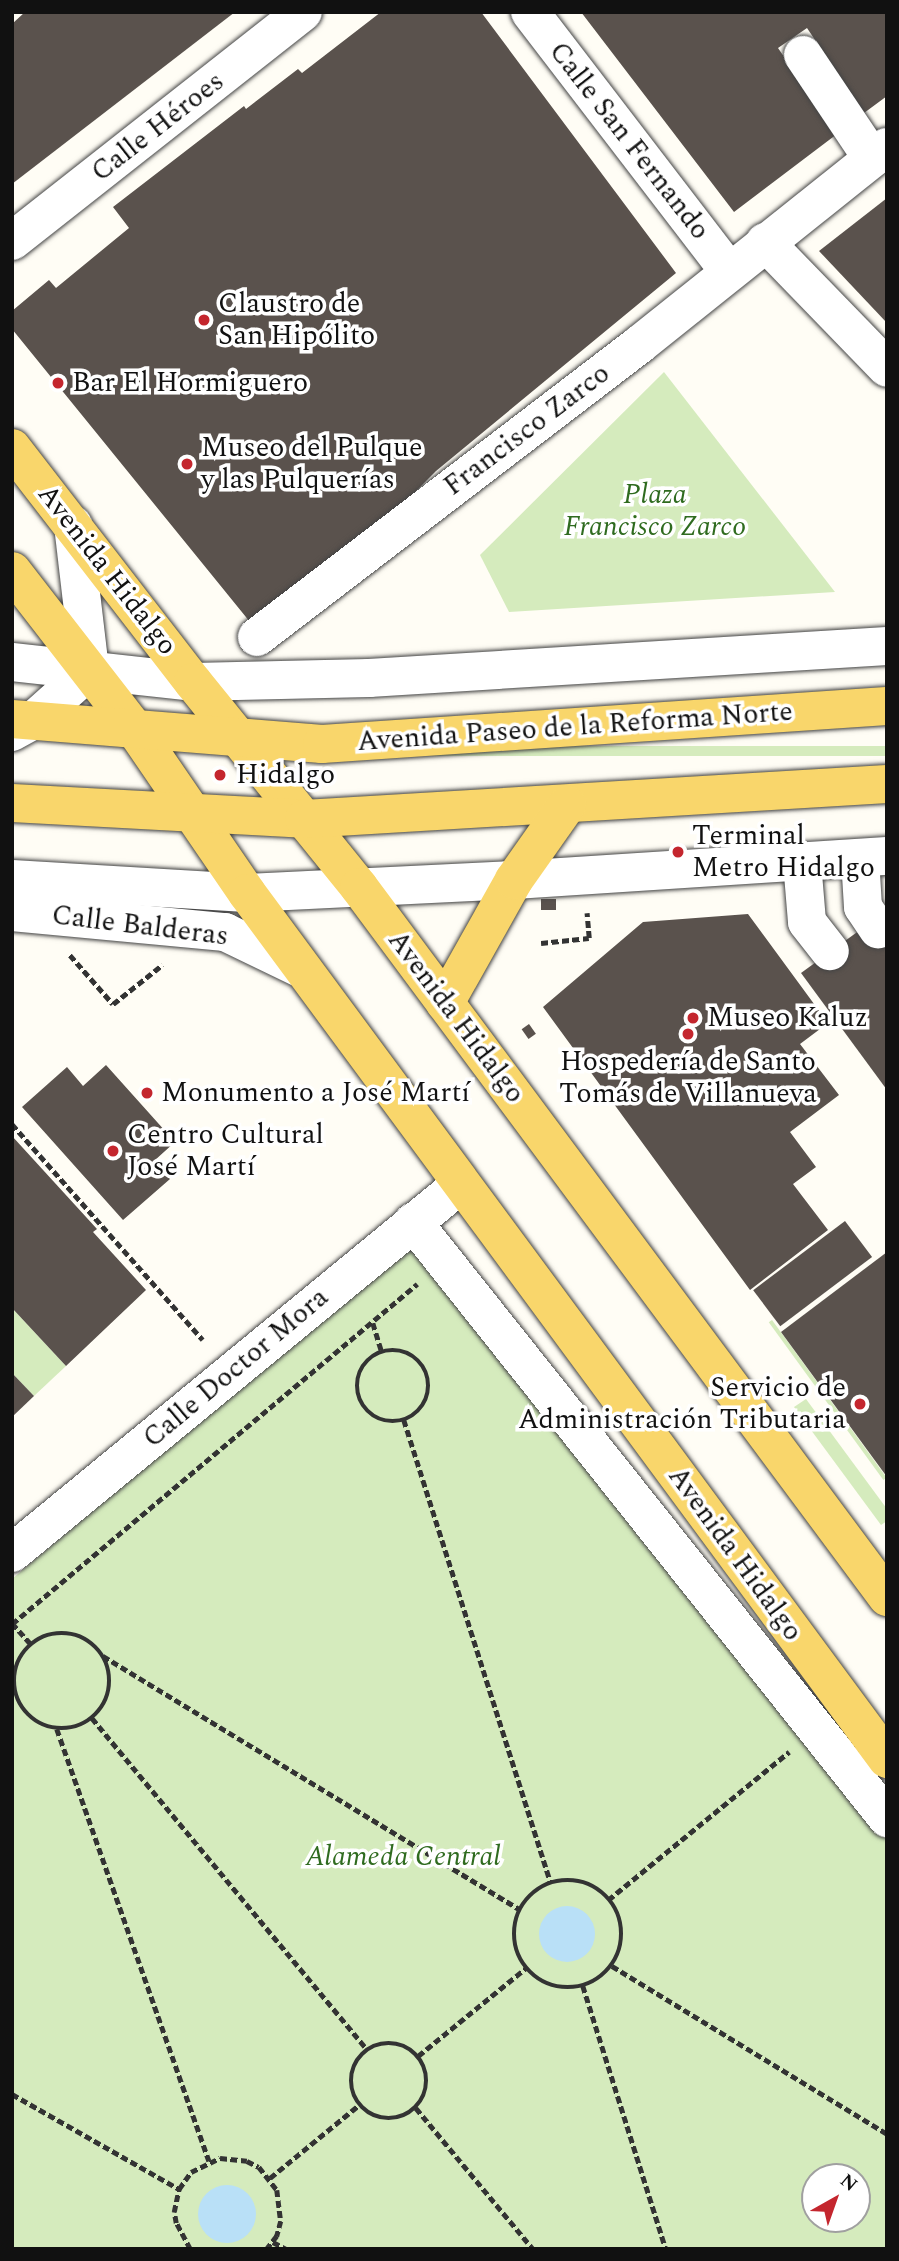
<!DOCTYPE html>
<meta charset="utf-8">
<style>
body{margin:0}
#map{position:relative;width:899px;height:2261px;overflow:hidden;background:#fffdf5;font-family:Spectral,serif}
div>[style]{position:absolute}
[style*='--x']{left:calc(var(--x)*1px);top:calc(var(--y)*1px);width:calc(var(--w)*1px);rotate:calc(var(--a)*1deg)}
.green>*{inset:0;background:#d5ebbd;transform-origin:0 0}
.water>*{inset:0;background:#b9e0f7}
.round{border-radius:50%}
.building>*{inset:0;background:#5a524d;transform-origin:0 0}
.path>*{height:4.5px;margin-top:-2.25px;transform-origin:0;background:repeating-linear-gradient(90deg,#333 0 7px,transparent 0 10.5px)}
.path>.ring{margin:-2.25px;padding:0;box-sizing:content-box;background:none;border:4.5px solid #333;border-radius:50%}
.roads{filter:drop-shadow(0 0 2px #444) drop-shadow(0 0 2px #444)}
.minor>*{height:38px;margin:-19px;padding:0 19px;transform-origin:19px;border-radius:19px;background:#fff}
.major>*{height:38px;margin:-19px;padding:0 19px;transform-origin:19px;border-radius:19px;background:#f9d66b}
.dots>*{width:19px;height:19px;translate:-50% -50%;box-sizing:border-box;border:4px solid #fff;border-radius:50%}
span{translate:-50% -50%;white-space:nowrap;text-align:center;line-height:1.15;-webkit-text-stroke:7px #fff;paint-order:stroke}
.street-label{font-size:28px;color:#111}
.poi-label{font-size:28px;color:#111}
.left{translate:0 -50%;text-align:left}
.right{translate:-100% -50%;text-align:right}
.park-label{font-size:28px;color:#2f6b1f;font-style:italic}
.frame{position:absolute;inset:0;border:14px solid #111;pointer-events:none}
.north{position:absolute;left:801px;top:2163px;width:70px;height:70px;box-sizing:border-box;background:#fff;border:2px solid #a0a0a0;border-radius:50%;rotate:40deg;font-size:19px;font-weight:700;line-height:28px;text-align:center;color:#111}
.north::after{content:'';display:block;margin:auto;width:24px;height:32px;background:#c4262e;clip-path:polygon(50% 0,100% 100%,50% 72%,0 100%)}
</style>
<div id="map">
<div class="green">
<i style="clip-path:polygon(664px 372px,835px 592px,509px 612px,480px 555px)"></i>
<i style="left:887px;top:746px;width:10px;height:468px;rotate:90deg"></i>
<i style="clip-path:polygon(evenodd,411px 1244px,887px 1836px,887px 2249px,12px 2249px,12px 1579px,411px 1244px,815px 2177px,857px 2177px,857px 2219px,815px 2219px,815px 2177px)"></i>
<i style="clip-path:polygon(12px 1308px,66px 1366px,34px 1396px,12px 1373px)"></i>
<i style="left:772px;top:1320px;width:195px;height:4px;rotate:54deg"></i>
<i style="clip-path:polygon(806px 1399px,887px 1509px,887px 1521px,881px 1525px,794px 1407px)"></i>
</div>
<div class="water">
<i class="round" style="left:539px;top:1906px;width:56px;height:56px"></i>
<i class="round" style="left:198px;top:2185px;width:58px;height:58px"></i>
</div>
<div class="building">
<i style="clip-path:polygon(25px 12px,235px 12px,12px 184px,12px 24px)"></i>
<i style="clip-path:polygon(381px 12px,481px 12px,676px 273px,436px 471px,351px 557px,250px 622px,12px 329px,12px 311px,49px 280px,56px 288px,129px 228px,113px 207px,244px 106px,246px 109px,298px 69px,302px 73px)"></i>
<i style="clip-path:polygon(581px 12px,887px 12px,887px 96px,864px 113px,807px 28px,778px 48px,837px 134px,734px 212px)"></i>
<i style="clip-path:polygon(887px 198px,887px 323px,819px 251px)"></i>
<i style="left:541px;top:899px;width:15px;height:11px"></i>
<i style="clip-path:polygon(748px 914px,828px 1023px,800px 1044px,839px 1095px,790px 1132px,816px 1167px,793px 1184px,828px 1230px,750px 1290px,543px 1007px,643px 922px)"></i>
<i style="clip-path:polygon(887px 928px,887px 1090px,801px 973px,860px 930px)"></i>
<i style="left:529px;top:1024px;width:12px;height:9px;rotate:55deg"></i>
<i style="clip-path:polygon(106px 1065px,175px 1142px,154px 1161px,170px 1179px,123px 1220px,22px 1107px,67px 1067px,83px 1086px)"></i>
<i style="clip-path:polygon(12px 1136px,97px 1229px,93px 1232px,146px 1290px,66px 1366px,12px 1308px)"></i>
<i style="left:845px;top:1221px;width:45px;height:115px;rotate:53deg"></i>
<i style="clip-path:polygon(887px 1252px,887px 1477px,781px 1332px)"></i>
<i style="clip-path:polygon(12px 1373px,34px 1396px,12px 1417px)"></i>
<i style="clip-path:polygon(794px 1386px,799px 1395px,793px 1399px,787px 1391px)"></i>
</div>
<div class="path">
<i style="--x:541;--y:943;--w:48;--a:-5.9"></i>
<i style="--x:589;--y:938;--w:25;--a:-95"></i>
<i style="--x:70;--y:955;--w:65;--a:48.7"></i>
<i style="--x:113;--y:1004;--w:63;--a:-38.5"></i>
<i style="--x:12;--y:1124;--w:288;--a:48.5"></i>
<i style="--x:373;--y:1323;--w:30;--a:73"></i>
<i class="ring" style="left:357px;top:1350px;width:67.5px;height:67.5px"></i>
<i style="--x:404;--y:1420;--w:486;--a:72.4"></i>
<i style="--x:12;--y:1623;--w:28;--a:48"></i>
<i style="--x:12;--y:1624;--w:529;--a:-40.01"></i>
<i class="ring" style="left:14px;top:1633px;width:91.5px;height:91.5px"></i>
<i style="--x:103;--y:1656;--w:488;--a:31.3"></i>
<i style="--x:92;--y:1718;--w:430;--a:50.3"></i>
<i style="--x:57;--y:1729;--w:458;--a:70.6"></i>
<i class="ring" style="left:514px;top:1880px;width:103.5px;height:103.5px"></i>
<i style="--x:608;--y:1900;--w:234;--a:-39.3"></i>
<i style="--x:612;--y:1966;--w:322;--a:31.4"></i>
<i style="--x:583;--y:1986;--w:276;--a:72.5"></i>
<i class="ring" style="left:351px;top:2043px;width:71.5px;height:71.5px"></i>
<i style="--x:418;--y:2056;--w:139;--a:-39.2"></i>
<i style="--x:12;--y:2094;--w:192;--a:29.6"></i>
<i style="--x:416;--y:2108;--w:183;--a:50.3"></i>
<i style="--x:270;--y:2178;--w:115;--a:-39.4"></i>
<i style="--x:273;--y:2242;--w:15;--a:28"></i>
<i style="--x:190;--y:2249;--w:30;--a:-118"></i>
<i style="--x:176;--y:2223;--w:11;--a:-100"></i>
<i style="--x:174;--y:2212;--w:24;--a:-78"></i>
<i style="--x:179;--y:2189;--w:21;--a:-55"></i>
<i style="--x:191;--y:2172;--w:32;--a:-26"></i>
<i style="--x:220;--y:2158;--w:27;--a:6"></i>
<i style="--x:247;--y:2161;--w:13;--a:27"></i>
<i style="--x:259;--y:2167;--w:29;--a:52"></i>
<i style="--x:277;--y:2190;--w:31;--a:83"></i>
<i style="--x:281;--y:2221;--w:16;--a:105"></i>
<i style="--x:277;--y:2236;--w:16;--a:128"></i>
</div>
<div class="roads">
<div class="minor">
<i style="--x:530;--y:12;--w:327;--a:52.5"></i>
<i style="--x:803;--y:55;--w:124;--a:56.2"></i>
<i style="--x:12;--y:241;--w:370;--a:-38.2"></i>
<i style="--x:765;--y:242;--w:175;--a:45.9"></i>
<i style="--x:73;--y:525;--w:146;--a:83.3"></i>
<i style="--x:257;--y:637;--w:482;--a:-37.4"></i>
<i style="--x:640;--y:344;--w:316;--a:-38.6"></i>
<i style="--x:12;--y:662;--w:182;--a:6.3"></i>
<i style="--x:193;--y:682;--w:176;--a:-1.3"></i>
<i style="--x:369;--y:678;--w:519;--a:-3.54"></i>
<i style="--x:12;--y:732;--w:25;--a:-29"></i>
<i style="--x:34;--y:720;--w:75;--a:-41.8"></i>
<i style="--x:860;--y:858;--w:49;--a:86.5"></i>
<i style="--x:863;--y:907;--w:27;--a:56"></i>
<i style="--x:802;--y:862;--w:60;--a:85.2"></i>
<i style="--x:807;--y:922;--w:37;--a:52"></i>
<i style="--x:12;--y:879;--w:235;--a:3.4"></i>
<i style="--x:247;--y:893;--w:267;--a:-2.8"></i>
<i style="--x:514;--y:880;--w:374;--a:-3.7"></i>
<i style="--x:12;--y:912;--w:214;--a:5.4"></i>
<i style="--x:225;--y:932;--w:85;--a:25.7"></i>
<i style="--x:413;--y:1222;--w:762;--a:51.5"></i>
<i style="--x:12;--y:1553;--w:581;--a:-39.41"></i>
</div>
<div class="major">
<i style="--x:12;--y:448;--w:296;--a:52.3"></i>
<i style="--x:193;--y:682;--w:264;--a:51"></i>
<i style="--x:359;--y:887;--w:885;--a:53.36"></i>
<i style="--x:12;--y:571;--w:199;--a:52.2"></i>
<i style="--x:134;--y:728;--w:200;--a:55.6"></i>
<i style="--x:247;--y:893;--w:1077;--a:53.53"></i>
<i style="--x:12;--y:719;--w:311;--a:4.6"></i>
<i style="--x:322;--y:744;--w:566;--a:-3.85"></i>
<i style="--x:12;--y:803;--w:292;--a:3.1"></i>
<i style="--x:304;--y:819;--w:584;--a:-3.44"></i>
<i style="--x:445;--y:1003;--w:141;--a:-60.7"></i>
<i style="--x:514;--y:880;--w:92;--a:-54.8"></i>
</div>
</div>
<div class="dots">
<i style="left:204px;top:320px;background:#c4262e"></i>
<i style="left:58px;top:383px;background:#c4262e"></i>
<i style="left:187px;top:464px;background:#c4262e"></i>
<i style="left:220px;top:775px;background:#c4262e"></i>
<i style="left:678px;top:852px;background:#c4262e"></i>
<i style="left:693px;top:1018px;background:#c4262e"></i>
<i style="left:688px;top:1034px;background:#c4262e"></i>
<i style="left:147px;top:1093px;background:#c4262e"></i>
<i style="left:113px;top:1151px;background:#c4262e"></i>
<i style="left:860px;top:1404px;background:#c4262e"></i>
</div>
<div class="street-label">
<span style="left:158px;top:127px;rotate:-38deg">Calle Héroes</span>
<span style="left:629px;top:141px;rotate:52deg">Calle San Fernando</span>
<span style="left:527px;top:430px;rotate:-37deg">Francisco Zarco</span>
<span style="left:107px;top:570px;rotate:52deg">Avenida Hidalgo</span>
<span style="left:575px;top:727px;rotate:-4deg">Avenida Paseo de la Reforma Norte</span>
<span style="left:140px;top:926px;rotate:7deg">Calle Balderas</span>
<span style="left:456px;top:1017px;rotate:53deg">Avenida Hidalgo</span>
<span style="left:236px;top:1368px;rotate:-40deg">Calle Doctor Mora</span>
<span style="left:735px;top:1554px;rotate:54deg">Avenida Hidalgo</span>
</div>
<div class="poi-label">
<span class="left" style="left:218px;top:320px">Claustro de<br>San Hipólito</span>
<span class="left" style="left:72px;top:383px">Bar El Hormiguero</span>
<span class="left" style="left:201px;top:464px">Museo del Pulque<br>y las Pulquerías</span>
<span class="left" style="left:236px;top:775px">Hidalgo</span>
<span class="left" style="left:692px;top:852px">Terminal<br>Metro Hidalgo</span>
<span class="left" style="left:707px;top:1018px">Museo Kaluz</span>
<span style="left:688px;top:1078px">Hospedería de Santo<br>Tomás de Villanueva</span>
<span class="left" style="left:161px;top:1093px">Monumento a José Martí</span>
<span class="left" style="left:127px;top:1151px">Centro Cultural<br>José Martí</span>
<span class="right" style="left:846px;top:1404px">Servicio de<br>Administración Tributaria</span>
</div>
<div class="park-label">
<span style="left:655px;top:511px">Plaza<br>Francisco Zarco</span>
<span style="left:403px;top:1857px">Alameda Central</span>
</div>
<div class="frame"></div>
<div class="north">N</div>
</div>
